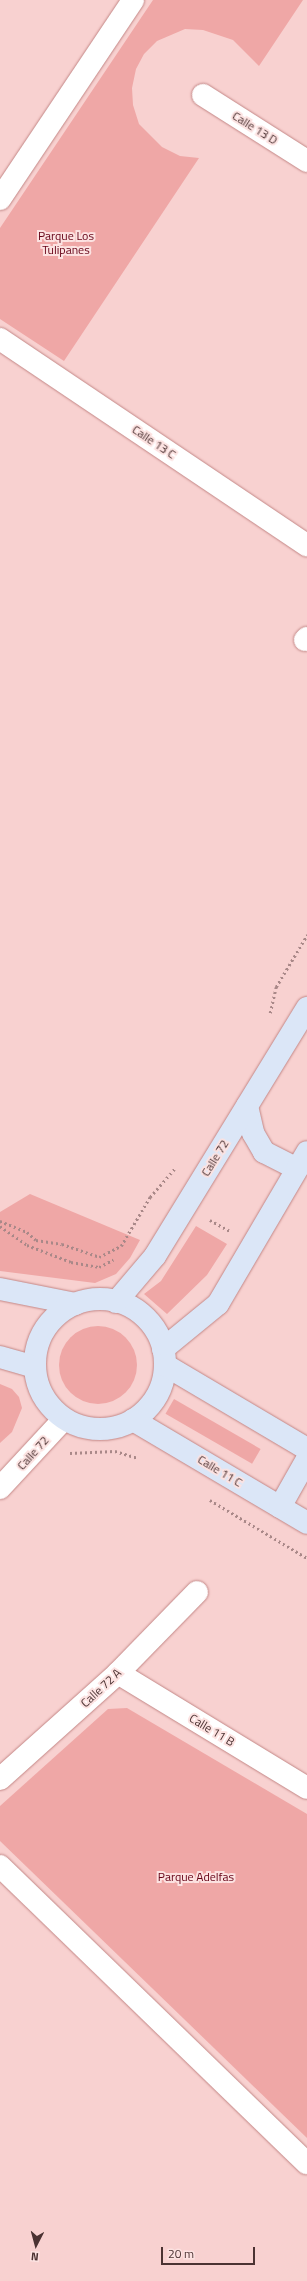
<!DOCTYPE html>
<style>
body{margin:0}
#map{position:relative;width:307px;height:2281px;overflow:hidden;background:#f8d1d0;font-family:"Titillium Web",sans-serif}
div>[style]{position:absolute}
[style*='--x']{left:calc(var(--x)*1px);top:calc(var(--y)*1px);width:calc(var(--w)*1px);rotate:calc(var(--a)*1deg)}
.green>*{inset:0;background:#efa7a6;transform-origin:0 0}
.round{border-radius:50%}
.path>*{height:2.5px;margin-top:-1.25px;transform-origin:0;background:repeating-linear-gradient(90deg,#a98888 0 2px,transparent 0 5px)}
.roads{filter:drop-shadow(0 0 1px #c38786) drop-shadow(0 0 1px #c38786)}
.minor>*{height:22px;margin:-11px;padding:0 11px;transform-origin:11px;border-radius:11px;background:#fff}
.secondary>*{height:22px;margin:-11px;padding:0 11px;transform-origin:11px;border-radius:11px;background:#dbe6f7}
.secondary>.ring{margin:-11px;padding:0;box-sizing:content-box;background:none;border:22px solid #dbe6f7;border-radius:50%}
span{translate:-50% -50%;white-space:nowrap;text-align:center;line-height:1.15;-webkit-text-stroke:4px #fce2e1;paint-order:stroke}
.street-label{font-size:12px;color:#4b3232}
.park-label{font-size:12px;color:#640115}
.north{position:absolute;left:16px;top:2225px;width:40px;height:40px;-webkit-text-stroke:3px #fce2e1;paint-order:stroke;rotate:186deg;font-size:11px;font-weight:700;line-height:16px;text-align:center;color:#4b3232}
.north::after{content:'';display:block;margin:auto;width:14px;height:18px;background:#4b3232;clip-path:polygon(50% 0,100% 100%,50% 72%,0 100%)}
.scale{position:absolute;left:161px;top:2247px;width:94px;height:18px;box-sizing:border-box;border:2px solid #4b3232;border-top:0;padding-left:5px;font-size:12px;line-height:14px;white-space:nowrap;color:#4b3232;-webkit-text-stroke:3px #fce2e1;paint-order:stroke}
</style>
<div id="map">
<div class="green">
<i style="clip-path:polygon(153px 0,303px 0,259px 66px,233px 40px,203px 30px,185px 29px,157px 41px,144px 54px,136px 69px,132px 88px,133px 105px,139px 124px,162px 147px,180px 156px,199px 158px,64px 361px,0 319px,0 228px)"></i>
<i style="clip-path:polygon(30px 1194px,140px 1240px,130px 1258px,116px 1274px,95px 1283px,0 1271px,0 1212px)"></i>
<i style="clip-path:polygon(196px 1226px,227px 1244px,207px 1275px,167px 1314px,144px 1294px,161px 1281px)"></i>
<i class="round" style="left:59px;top:1326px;width:78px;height:78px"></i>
<i style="clip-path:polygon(0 1384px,12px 1389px,19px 1397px,22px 1408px,12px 1432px,0 1443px)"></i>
<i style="left:174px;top:1399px;width:100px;height:17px;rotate:30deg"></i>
<i style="clip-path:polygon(127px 1708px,307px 1814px,307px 2138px,0 1841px,0 1806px,108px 1709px)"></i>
</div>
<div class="path">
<i style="--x:270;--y:1013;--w:27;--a:-77"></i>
<i style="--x:276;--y:987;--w:61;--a:-59.2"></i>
<i style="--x:210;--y:1220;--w:23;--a:29"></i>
<i style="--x:0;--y:1221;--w:29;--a:22"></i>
<i style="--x:27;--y:1232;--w:12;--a:42"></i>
<i style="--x:36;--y:1240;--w:26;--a:9"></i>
<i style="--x:62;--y:1244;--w:39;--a:19"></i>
<i style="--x:99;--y:1257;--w:25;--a:-27"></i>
<i style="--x:121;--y:1246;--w:57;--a:-59.4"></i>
<i style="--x:150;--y:1197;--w:37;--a:-49"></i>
<i style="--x:0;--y:1226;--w:33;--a:35"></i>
<i style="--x:27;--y:1245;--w:47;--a:21.1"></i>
<i style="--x:71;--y:1262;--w:28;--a:10"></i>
<i style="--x:99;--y:1267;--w:16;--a:-27"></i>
<i style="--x:70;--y:1453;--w:45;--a:-2.5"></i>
<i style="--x:115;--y:1451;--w:24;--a:17"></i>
<i style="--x:210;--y:1500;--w:113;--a:30.9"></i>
</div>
<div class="roads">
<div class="minor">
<i style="--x:203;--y:95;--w:123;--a:32.4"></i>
<i style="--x:0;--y:199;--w:239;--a:-56.2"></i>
<i style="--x:0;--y:339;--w:370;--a:33.9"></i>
<i style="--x:305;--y:640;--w:3;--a:-45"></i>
<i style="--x:0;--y:1488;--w:94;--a:-47.2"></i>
<i style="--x:118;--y:1673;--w:221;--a:31.3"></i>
<i style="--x:0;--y:1779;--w:159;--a:-41.9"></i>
<i style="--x:118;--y:1673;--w:113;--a:-45.7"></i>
<i style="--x:0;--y:1866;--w:427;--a:44.1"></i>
</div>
<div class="secondary">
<i style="--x:247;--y:1106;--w:28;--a:77"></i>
<i style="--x:253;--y:1133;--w:22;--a:60"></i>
<i style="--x:264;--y:1152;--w:37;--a:27"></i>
<i style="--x:0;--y:1289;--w:77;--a:11.2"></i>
<i class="ring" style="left:35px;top:1299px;width:108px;height:108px"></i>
<i style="--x:116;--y:1302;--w:60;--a:-49.7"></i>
<i style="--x:155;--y:1256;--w:291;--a:-58.5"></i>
<i style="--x:163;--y:1349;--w:71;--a:-39.3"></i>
<i style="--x:218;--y:1304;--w:176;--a:-59.6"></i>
<i style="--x:0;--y:1357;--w:35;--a:16"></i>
<i style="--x:165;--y:1365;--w:165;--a:30.6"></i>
<i style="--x:133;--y:1420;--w:202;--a:30.6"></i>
<i style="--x:280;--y:1507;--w:55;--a:-60.6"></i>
</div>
</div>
<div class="street-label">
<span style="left:255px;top:128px;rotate:32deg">Calle 13 D</span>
<span style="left:154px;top:442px;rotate:34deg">Calle 13 C</span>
<span style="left:215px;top:1158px;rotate:-58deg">Calle 72</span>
<span style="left:33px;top:1453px;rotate:-48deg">Calle 72</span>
<span style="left:220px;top:1471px;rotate:31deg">Calle 11 C</span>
<span style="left:101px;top:1688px;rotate:-43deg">Calle 72 A</span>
<span style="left:212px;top:1730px;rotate:31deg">Calle 11 B</span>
</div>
<div class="park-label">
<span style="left:66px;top:243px">Parque Los<br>Tulipanes</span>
<span style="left:196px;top:1877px">Parque Adelfas</span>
</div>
<div class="north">N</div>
<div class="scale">20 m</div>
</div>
